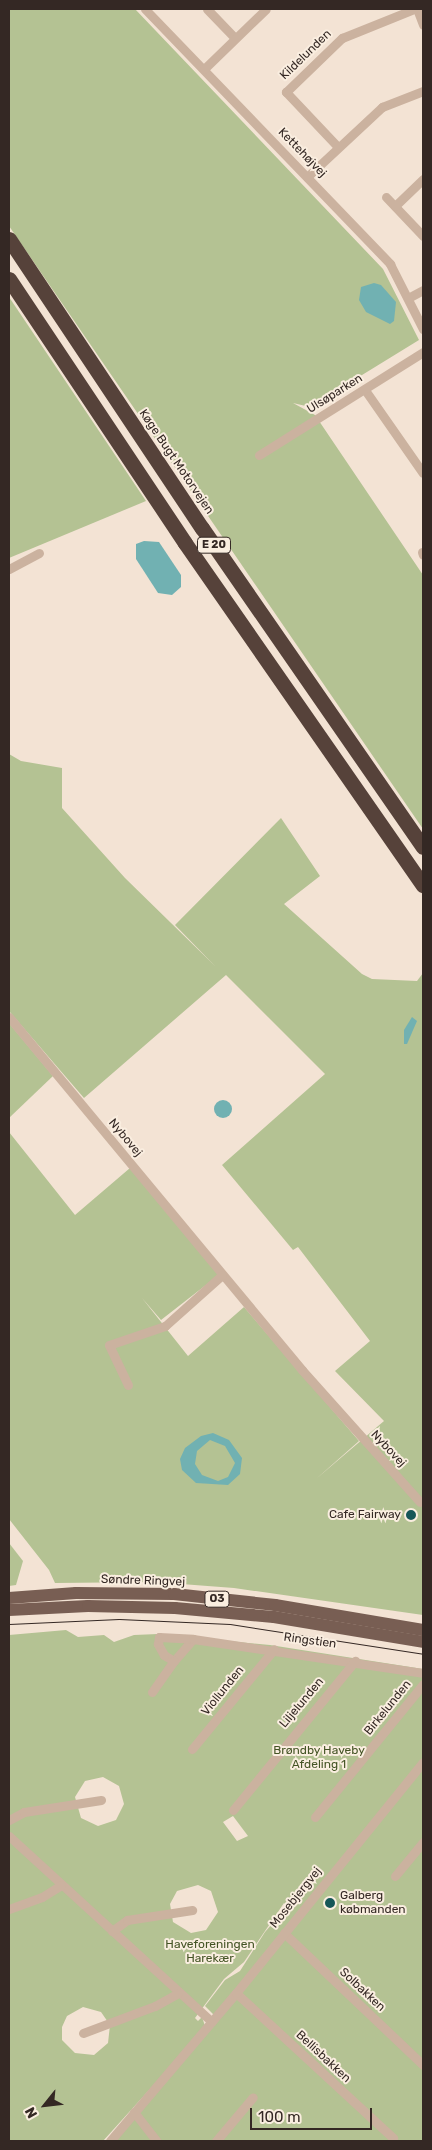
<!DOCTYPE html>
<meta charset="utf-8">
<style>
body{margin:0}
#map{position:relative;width:432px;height:2150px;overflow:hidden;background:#f3e3d4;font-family:Rubik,sans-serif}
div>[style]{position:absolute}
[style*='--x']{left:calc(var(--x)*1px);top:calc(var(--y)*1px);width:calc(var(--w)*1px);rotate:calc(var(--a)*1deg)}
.green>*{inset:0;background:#b4c293}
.water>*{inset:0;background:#71b1b2}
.round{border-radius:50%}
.minor>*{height:9px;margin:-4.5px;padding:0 4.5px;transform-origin:4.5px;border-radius:4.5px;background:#cbb29f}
.primary>*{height:12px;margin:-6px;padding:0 6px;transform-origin:6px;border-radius:6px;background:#785e53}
.motorway>*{height:15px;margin:-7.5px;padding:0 7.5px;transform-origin:7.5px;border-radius:7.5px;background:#56423a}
.tram>*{height:1px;margin:-0.5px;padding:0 0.5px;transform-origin:0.5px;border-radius:0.5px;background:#342824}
.dots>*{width:14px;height:14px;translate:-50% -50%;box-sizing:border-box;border:2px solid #faeee0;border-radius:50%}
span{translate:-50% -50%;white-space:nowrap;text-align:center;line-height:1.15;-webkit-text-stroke:4px #faeee0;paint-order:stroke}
.shield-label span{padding:1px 4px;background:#faeee0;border:1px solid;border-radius:4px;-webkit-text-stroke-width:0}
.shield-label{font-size:11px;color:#342824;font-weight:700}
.street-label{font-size:12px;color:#342824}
.poi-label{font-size:12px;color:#342824}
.right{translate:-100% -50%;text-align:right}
.left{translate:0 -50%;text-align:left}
.park-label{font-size:12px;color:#445425}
.frame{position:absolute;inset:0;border:10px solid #342824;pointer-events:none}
.north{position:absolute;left:20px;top:2080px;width:50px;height:50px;-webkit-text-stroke:4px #faeee0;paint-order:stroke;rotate:241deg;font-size:14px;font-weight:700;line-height:20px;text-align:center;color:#342824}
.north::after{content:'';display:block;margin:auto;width:18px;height:22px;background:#342824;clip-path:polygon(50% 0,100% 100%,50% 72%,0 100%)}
.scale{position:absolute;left:250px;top:2108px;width:122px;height:22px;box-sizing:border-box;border:2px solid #342824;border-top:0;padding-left:6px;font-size:15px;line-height:18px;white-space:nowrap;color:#342824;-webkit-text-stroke:4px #faeee0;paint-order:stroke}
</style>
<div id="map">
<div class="green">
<i style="clip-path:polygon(9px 9px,135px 9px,383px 269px,419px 340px,310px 407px,293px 403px,315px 415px,423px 575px,423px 829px,9px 226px)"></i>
<i style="clip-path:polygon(9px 297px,146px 501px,9px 558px)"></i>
<i style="clip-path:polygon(9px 754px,21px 761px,62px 768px,62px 808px,125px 878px,215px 966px,175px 925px,281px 818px,320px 876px,284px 904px,362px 974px,372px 979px,417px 981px,423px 973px,423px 1615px,234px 1588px,155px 1582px,55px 1583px,49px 1570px,9px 1519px,9px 1132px,75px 1215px,130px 1168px,220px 1274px,161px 1320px,142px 1298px,188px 1356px,244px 1307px,359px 1441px,316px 1479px,384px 1421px,335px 1371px,370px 1341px,298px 1247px,293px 1250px,222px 1165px,325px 1074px,226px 975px,84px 1098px,9px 1011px)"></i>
<i style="clip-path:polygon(9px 1023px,53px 1076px,9px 1118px)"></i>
<i style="clip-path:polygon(9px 1543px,23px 1561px,16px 1585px,9px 1586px)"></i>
<i style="clip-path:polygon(evenodd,66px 1630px,78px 1637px,104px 1635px,114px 1642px,134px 1635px,158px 1634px,270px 1645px,423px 1669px,423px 2141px,116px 2141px,178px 2058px,103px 2141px,9px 2141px,9px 1635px,66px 1630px,103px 1777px,119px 1786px,124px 1804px,116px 1820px,98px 1826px,81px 1818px,75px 1797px,85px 1781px,103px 1777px,66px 1630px,233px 1816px,248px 1836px,237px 1841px,223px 1822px,233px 1816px,66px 1630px,198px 1885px,211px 1891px,218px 1912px,206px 1930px,191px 1933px,173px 1922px,170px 1904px,177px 1891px,198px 1885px,66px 1630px,284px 1903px,287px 1907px,265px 1932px,240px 1971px,225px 1980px,205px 2006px,214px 2015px,205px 2026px,202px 2017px,198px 2021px,195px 2018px,224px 1979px,244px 1962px,284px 1903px,66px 1630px,83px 2007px,101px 2012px,110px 2025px,108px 2043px,94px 2055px,75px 2053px,62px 2040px,62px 2027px,67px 2016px,83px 2007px)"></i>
</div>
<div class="water">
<i style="clip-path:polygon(374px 283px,381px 285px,396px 302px,394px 321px,390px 324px,366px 312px,359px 300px,361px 287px)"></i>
<i style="clip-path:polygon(144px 541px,159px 542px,181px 575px,181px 587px,172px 595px,158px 593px,136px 559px,136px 544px)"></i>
<i style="clip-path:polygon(412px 1017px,417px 1021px,407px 1044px,404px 1044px,404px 1030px)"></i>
<i class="round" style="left:214px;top:1100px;width:18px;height:18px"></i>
<i style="clip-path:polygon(evenodd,213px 1433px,229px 1440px,242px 1458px,240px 1474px,228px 1485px,196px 1483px,182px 1470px,180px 1459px,185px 1448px,201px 1436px,213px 1433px,210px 1440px,225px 1446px,235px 1463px,228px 1477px,218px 1481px,202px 1475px,195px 1464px,197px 1451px,210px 1440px)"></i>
</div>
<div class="minor">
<i style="--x:145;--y:9;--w:354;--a:46.1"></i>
<i style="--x:390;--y:264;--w:73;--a:63.1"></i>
<i style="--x:207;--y:9;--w:40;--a:46"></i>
<i style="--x:417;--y:9;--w:17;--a:69"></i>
<i style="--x:204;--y:69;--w:86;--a:-44.1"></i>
<i style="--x:338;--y:147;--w:76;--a:-133.4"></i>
<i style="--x:286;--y:92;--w:78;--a:-44"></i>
<i style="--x:342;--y:38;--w:78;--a:-21.9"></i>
<i style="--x:307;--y:177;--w:103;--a:-43"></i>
<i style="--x:382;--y:107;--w:44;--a:-21.3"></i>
<i style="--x:386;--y:197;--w:54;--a:46.5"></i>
<i style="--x:395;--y:206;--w:39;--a:-44"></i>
<i style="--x:408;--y:298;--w:17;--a:-28"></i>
<i style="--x:365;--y:390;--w:101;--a:55.1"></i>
<i style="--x:259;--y:455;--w:194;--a:-32.1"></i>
<i style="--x:422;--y:552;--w:3;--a:72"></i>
<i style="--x:9;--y:569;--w:34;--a:-28"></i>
<i style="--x:9;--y:1017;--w:459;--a:50.3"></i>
<i style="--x:302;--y:1370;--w:177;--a:48.2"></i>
<i style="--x:128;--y:1385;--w:44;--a:-115.4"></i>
<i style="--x:109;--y:1345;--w:59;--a:-18.7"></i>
<i style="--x:165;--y:1326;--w:76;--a:-41.8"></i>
<i style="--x:193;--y:1639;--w:29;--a:131"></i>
<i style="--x:174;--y:1661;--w:12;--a:-149"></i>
<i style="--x:164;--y:1655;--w:13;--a:-119"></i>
<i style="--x:158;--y:1644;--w:7;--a:-82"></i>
<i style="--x:159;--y:1637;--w:34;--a:3"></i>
<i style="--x:193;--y:1639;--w:232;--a:8.4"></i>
<i style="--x:152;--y:1692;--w:38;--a:-55"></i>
<i style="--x:192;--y:1749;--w:129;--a:-50.6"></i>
<i style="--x:233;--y:1810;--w:193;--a:-50.7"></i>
<i style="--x:315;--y:1817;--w:171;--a:-50.9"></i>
<i style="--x:9;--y:1820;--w:17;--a:-28"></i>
<i style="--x:24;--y:1812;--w:78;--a:-8.9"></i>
<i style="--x:9;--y:1836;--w:275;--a:42.5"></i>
<i style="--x:395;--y:1876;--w:44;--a:-50.5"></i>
<i style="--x:9;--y:1909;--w:35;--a:-20"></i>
<i style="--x:42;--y:1897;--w:22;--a:-32"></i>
<i style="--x:112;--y:1931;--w:19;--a:-36"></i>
<i style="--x:127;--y:1920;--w:66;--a:-8.7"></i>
<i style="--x:284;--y:1933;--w:192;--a:43.5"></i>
<i style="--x:236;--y:1993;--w:214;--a:42.7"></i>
<i style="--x:83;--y:2033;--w:77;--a:-20.6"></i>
<i style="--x:155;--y:2006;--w:26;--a:-29"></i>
<i style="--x:134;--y:2112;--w:37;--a:52"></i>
<i style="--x:110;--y:2141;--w:194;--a:-49.6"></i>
<i style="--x:236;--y:1993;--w:297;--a:-51"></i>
<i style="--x:216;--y:2141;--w:57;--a:-49.9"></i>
</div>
<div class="primary">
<i style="--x:9;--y:1598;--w:67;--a:-4.3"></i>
<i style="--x:76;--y:1593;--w:98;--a:0.6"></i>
<i style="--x:174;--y:1594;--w:102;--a:6.2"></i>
<i style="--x:275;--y:1605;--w:150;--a:9.6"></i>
<i style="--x:9;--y:1610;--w:79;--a:-2.9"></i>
<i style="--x:88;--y:1606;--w:87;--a:1.3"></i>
<i style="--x:175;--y:1608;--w:99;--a:5.2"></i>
<i style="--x:274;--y:1617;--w:151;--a:9.5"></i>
</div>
<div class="motorway">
<i style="--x:9;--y:239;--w:348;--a:56.3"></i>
<i style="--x:202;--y:528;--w:388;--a:55.3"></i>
<i style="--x:9;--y:279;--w:317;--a:56.3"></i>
<i style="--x:185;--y:543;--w:417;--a:55.2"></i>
</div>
<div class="tram">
<i style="--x:9;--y:1624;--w:110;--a:-2.6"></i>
<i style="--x:119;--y:1619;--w:111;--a:2.6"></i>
<i style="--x:230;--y:1624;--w:195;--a:8.8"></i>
</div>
<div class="dots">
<i style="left:411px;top:1515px;background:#165658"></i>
<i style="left:330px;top:1903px;background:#165658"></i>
</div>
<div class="shield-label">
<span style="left:214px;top:545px">E 20</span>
<span style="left:217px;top:1599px">O3</span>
</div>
<div class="street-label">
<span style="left:306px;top:55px;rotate:-44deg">Kildelunden</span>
<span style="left:302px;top:153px;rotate:46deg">Kettehøjvej</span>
<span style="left:335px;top:394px;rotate:-32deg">Ulsøparken</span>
<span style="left:176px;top:462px;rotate:56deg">Køge Bugt Motorvejen</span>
<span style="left:125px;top:1138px;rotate:50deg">Nybovej</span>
<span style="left:388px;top:1449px;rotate:47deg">Nybovej</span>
<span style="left:143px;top:1581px;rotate:2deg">Søndre Ringvej</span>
<span style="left:310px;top:1641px;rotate:8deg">Ringstien</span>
<span style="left:223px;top:1691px;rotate:-51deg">Viollunden</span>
<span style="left:302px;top:1703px;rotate:-50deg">Liljelunden</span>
<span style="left:388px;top:1708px;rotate:-51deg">Birkelunden</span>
<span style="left:296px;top:1898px;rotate:-51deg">Mosebjergvej</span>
<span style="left:362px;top:1990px;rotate:43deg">Solbakken</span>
<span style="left:323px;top:2057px;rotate:43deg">Bellisbakken</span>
</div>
<div class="poi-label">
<span class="right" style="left:401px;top:1515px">Cafe Fairway</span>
<span class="left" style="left:340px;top:1903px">Galberg<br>købmanden</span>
</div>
<div class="park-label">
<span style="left:319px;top:1758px">Brøndby Haveby<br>Afdeling 1</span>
<span style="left:210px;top:1952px">Haveforeningen<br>Harekær</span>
</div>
<div class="frame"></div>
<div class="north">N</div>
<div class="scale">100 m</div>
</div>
